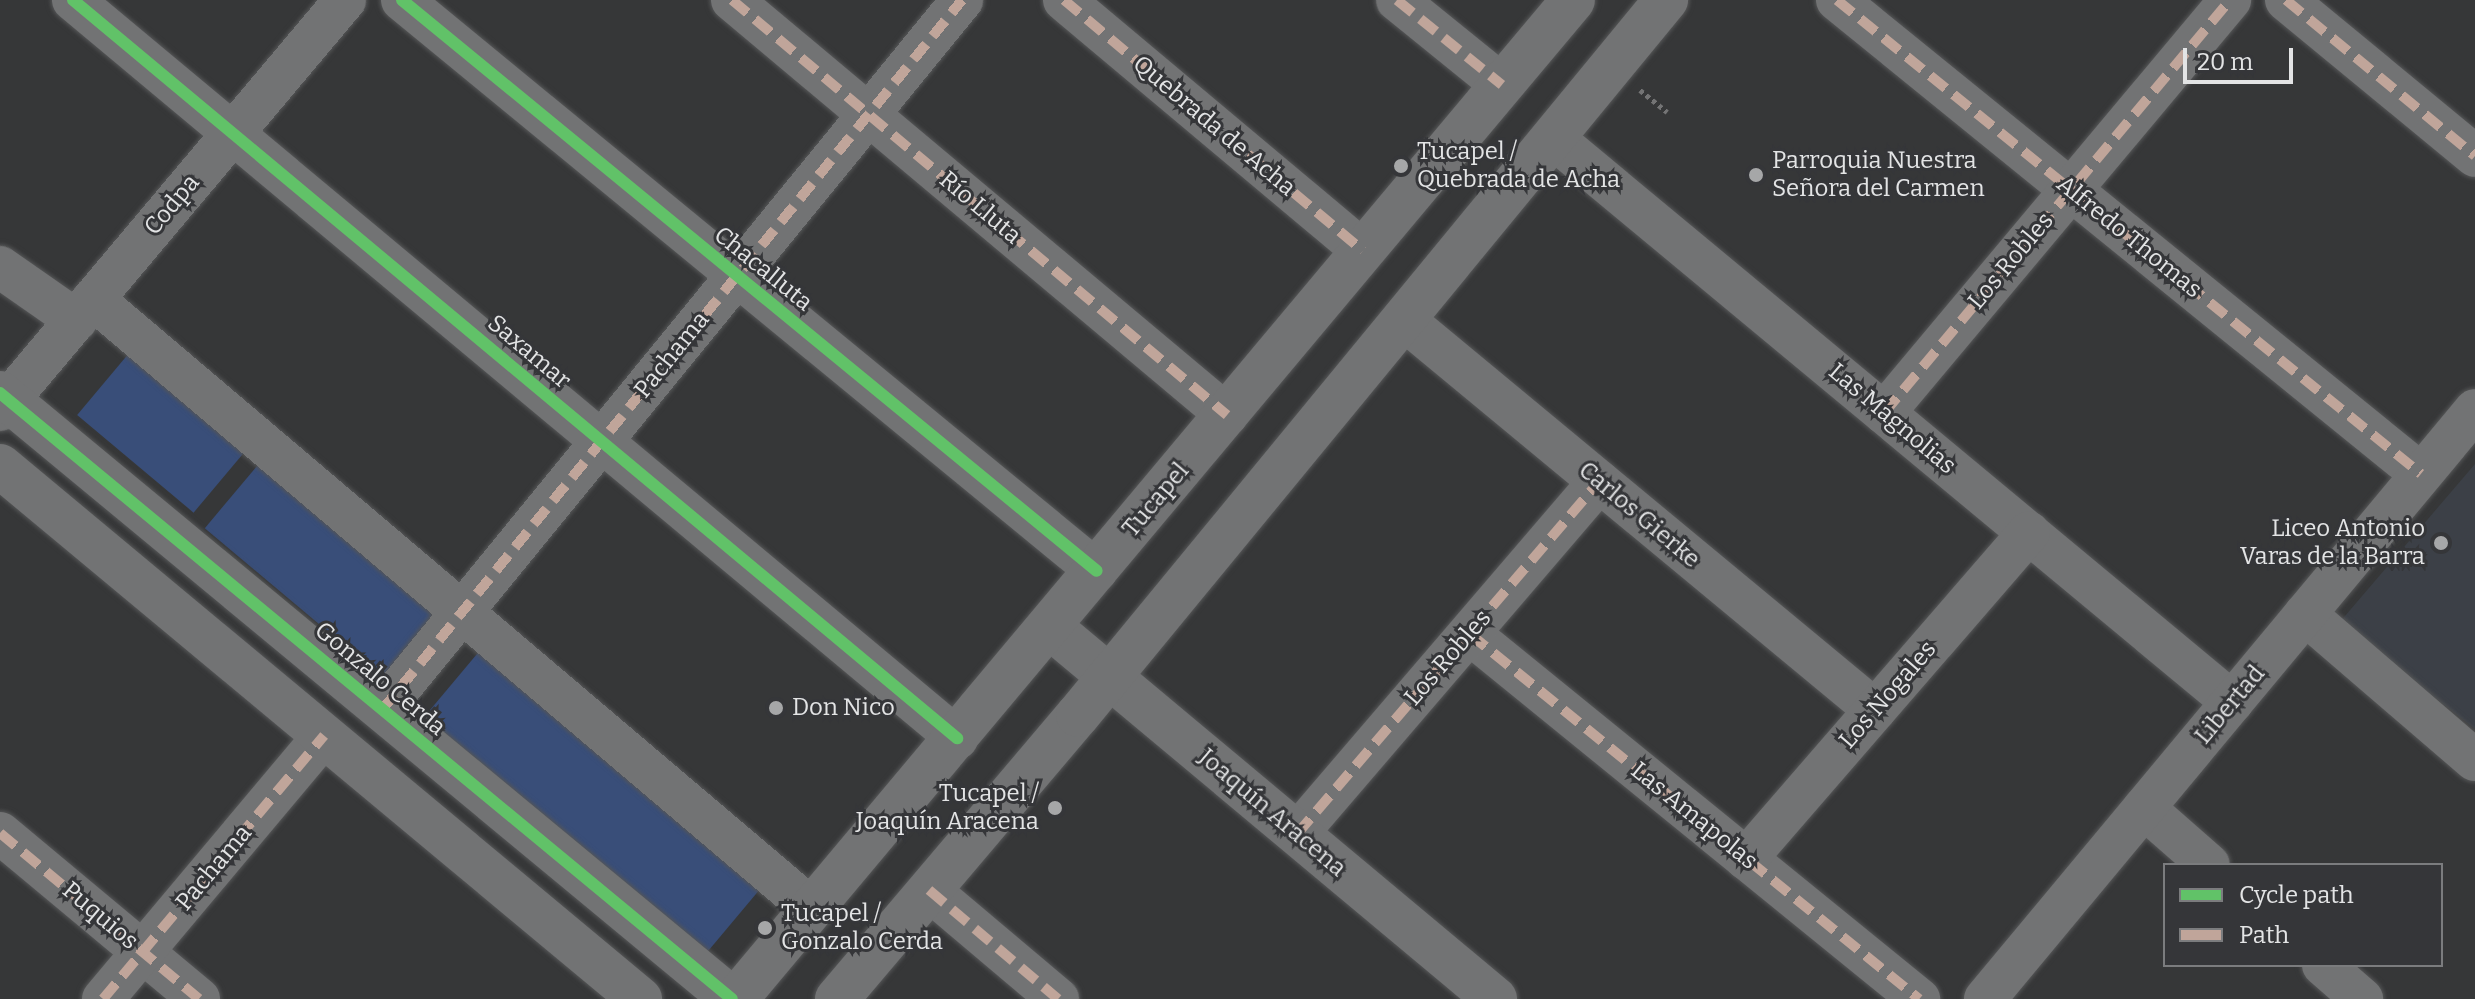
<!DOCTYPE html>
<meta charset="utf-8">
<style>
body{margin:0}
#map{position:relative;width:2475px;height:999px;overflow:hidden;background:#363738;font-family:Bitter,serif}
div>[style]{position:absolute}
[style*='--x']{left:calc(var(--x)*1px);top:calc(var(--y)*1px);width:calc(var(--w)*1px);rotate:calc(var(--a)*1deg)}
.built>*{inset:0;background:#3c4047}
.green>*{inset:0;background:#394e79;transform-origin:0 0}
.path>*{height:5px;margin-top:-2.5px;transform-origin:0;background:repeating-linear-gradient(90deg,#747475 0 4px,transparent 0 8px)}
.roads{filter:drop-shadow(0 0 2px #555657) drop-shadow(0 0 2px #555657)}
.minor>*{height:42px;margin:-21px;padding:0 21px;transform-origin:21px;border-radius:21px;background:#727374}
.tertiary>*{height:44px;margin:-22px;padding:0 22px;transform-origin:22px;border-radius:22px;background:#727374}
.secondary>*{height:44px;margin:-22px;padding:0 22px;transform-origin:22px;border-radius:22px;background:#727374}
.quiet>*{height:10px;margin-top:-5px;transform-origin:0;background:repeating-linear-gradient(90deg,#c0a59a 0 20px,transparent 0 30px)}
.cycleway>*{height:12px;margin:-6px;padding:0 6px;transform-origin:6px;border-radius:6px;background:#61c268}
.dots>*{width:22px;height:22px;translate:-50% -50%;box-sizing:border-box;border:4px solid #353639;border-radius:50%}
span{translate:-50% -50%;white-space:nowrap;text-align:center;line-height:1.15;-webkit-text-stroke:6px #353639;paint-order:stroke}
.street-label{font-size:24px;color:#e3e4e5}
.poi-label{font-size:24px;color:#e3e4e5}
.left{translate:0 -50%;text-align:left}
.right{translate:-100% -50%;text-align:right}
.legend{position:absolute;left:2163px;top:863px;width:280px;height:104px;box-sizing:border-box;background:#353639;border:2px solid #7b7c7e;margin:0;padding:10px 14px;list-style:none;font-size:24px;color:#e3e4e5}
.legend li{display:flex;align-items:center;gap:16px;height:40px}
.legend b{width:40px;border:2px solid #7b7c7e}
.scale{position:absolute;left:2183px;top:48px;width:110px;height:36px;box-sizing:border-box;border:4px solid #e3e4e5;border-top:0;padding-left:10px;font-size:24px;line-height:28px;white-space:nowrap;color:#e3e4e5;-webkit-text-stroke:6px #353639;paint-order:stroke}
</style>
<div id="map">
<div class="built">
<i style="clip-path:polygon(2475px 464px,2475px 729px,2339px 623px)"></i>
</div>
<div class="green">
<i style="left:135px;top:346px;width:152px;height:90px;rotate:40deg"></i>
<i style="left:262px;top:460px;width:245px;height:89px;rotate:40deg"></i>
<i style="left:482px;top:648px;width:368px;height:89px;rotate:40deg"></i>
</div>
<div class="path">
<i style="--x:1640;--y:90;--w:35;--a:39"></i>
</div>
<div class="roads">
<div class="minor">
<i style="--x:73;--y:0;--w:1152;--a:39.86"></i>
<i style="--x:402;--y:0;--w:899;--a:39.41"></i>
<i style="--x:732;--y:0;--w:646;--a:39.98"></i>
<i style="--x:1064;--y:0;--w:390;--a:40"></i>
<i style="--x:1397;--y:0;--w:135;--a:39"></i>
<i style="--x:1837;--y:0;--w:752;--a:39.06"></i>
<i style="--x:2286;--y:0;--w:245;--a:39.5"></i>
<i style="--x:1553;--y:138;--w:883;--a:39.71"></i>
<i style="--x:0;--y:267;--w:93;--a:34.9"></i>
<i style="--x:93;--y:299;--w:943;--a:40.31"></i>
<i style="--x:1403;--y:319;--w:613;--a:39.64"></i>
<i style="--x:0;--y:410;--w:536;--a:-49.92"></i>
<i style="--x:1884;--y:413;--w:539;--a:-50.04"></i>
<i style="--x:2305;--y:614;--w:224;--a:40.7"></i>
<i style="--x:1470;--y:634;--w:579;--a:39.11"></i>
<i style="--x:382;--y:710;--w:917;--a:-50.75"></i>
<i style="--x:2144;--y:808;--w:86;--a:41.2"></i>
<i style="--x:0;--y:833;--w:259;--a:39.8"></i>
<i style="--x:1297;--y:834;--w:464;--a:-49.4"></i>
<i style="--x:1746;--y:859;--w:432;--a:-49.1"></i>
<i style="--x:929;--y:890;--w:169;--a:40.2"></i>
<i style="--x:2323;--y:965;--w:52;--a:41.1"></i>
<i style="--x:103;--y:999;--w:344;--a:-50"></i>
<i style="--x:1985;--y:999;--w:766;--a:-50.24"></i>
</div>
<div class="tertiary">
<i style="--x:0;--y:393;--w:950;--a:39.62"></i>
<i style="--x:0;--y:466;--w:833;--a:39.79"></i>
<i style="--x:1050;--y:627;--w:580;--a:39.89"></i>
</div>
<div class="secondary">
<i style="--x:736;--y:999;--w:1303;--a:-50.04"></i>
<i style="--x:837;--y:999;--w:372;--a:-49.7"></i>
<i style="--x:1078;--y:715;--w:926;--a:-50.57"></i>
</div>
</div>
<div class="quiet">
<i style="--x:732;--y:0;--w:646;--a:39.98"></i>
<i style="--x:1064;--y:0;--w:390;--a:40"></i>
<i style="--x:1397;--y:0;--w:135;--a:39"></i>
<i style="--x:1837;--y:0;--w:752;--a:39.06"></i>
<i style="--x:2286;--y:0;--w:245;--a:39.5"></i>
<i style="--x:1884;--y:413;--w:539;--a:-50.04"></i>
<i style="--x:1470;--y:634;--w:579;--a:39.11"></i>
<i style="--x:382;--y:710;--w:917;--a:-50.75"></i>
<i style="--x:0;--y:833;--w:259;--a:39.8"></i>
<i style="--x:1297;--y:834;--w:464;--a:-49.4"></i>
<i style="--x:929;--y:890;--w:169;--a:40.2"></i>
<i style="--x:103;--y:999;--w:344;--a:-50"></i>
</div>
<div class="cycleway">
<i style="--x:73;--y:0;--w:1152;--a:39.86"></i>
<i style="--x:402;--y:0;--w:899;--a:39.41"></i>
<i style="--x:0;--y:393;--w:950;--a:39.62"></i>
</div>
<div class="dots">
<i style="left:1401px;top:166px;background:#a6a7a8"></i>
<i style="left:1756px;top:175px;background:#a6a7a8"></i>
<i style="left:2441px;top:543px;background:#a6a7a8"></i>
<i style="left:776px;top:708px;background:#a6a7a8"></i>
<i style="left:1055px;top:808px;background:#a6a7a8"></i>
<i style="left:765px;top:928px;background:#a6a7a8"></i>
</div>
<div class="street-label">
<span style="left:1214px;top:126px;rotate:40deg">Quebrada de Acha</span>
<span style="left:172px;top:205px;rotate:-50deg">Codpa</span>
<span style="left:980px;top:208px;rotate:40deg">Río Lluta</span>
<span style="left:2129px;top:237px;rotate:39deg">Alfredo Thomas</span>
<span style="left:2011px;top:261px;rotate:-50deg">Los Robles</span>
<span style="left:763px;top:269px;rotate:39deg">Chacalluta</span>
<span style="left:529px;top:352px;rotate:40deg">Saxamar</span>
<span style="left:672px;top:355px;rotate:-51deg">Pachama</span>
<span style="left:1892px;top:419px;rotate:40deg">Las Magnolias</span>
<span style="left:1156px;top:500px;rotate:-50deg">Tucapel</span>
<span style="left:1639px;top:515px;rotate:40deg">Carlos Gierke</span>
<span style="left:1448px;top:658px;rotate:-49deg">Los Robles</span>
<span style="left:380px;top:679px;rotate:40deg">Gonzalo Cerda</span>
<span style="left:1888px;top:695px;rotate:-49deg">Los Nogales</span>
<span style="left:2230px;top:705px;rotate:-50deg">Libertad</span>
<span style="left:1272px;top:813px;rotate:40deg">Joaquín Aracena</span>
<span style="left:1694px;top:816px;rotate:39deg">Las Amapolas</span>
<span style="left:214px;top:868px;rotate:-50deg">Pachama</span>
<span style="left:100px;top:916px;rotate:40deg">Puquios</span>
</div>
<div class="poi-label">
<span class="left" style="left:1417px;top:166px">Tucapel /<br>Quebrada de Acha</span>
<span class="left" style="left:1772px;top:175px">Parroquia Nuestra<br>Señora del Carmen</span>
<span class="right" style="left:2425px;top:543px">Liceo Antonio<br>Varas de la Barra</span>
<span class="left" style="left:792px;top:708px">Don Nico</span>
<span class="right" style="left:1039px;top:808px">Tucapel /<br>Joaquín Aracena</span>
<span class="left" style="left:781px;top:928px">Tucapel /<br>Gonzalo Cerda</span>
</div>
<ul class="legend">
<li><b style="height:10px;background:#61c268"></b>Cycle path</li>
<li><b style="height:10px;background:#c0a59a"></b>Path</li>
</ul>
<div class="scale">20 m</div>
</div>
